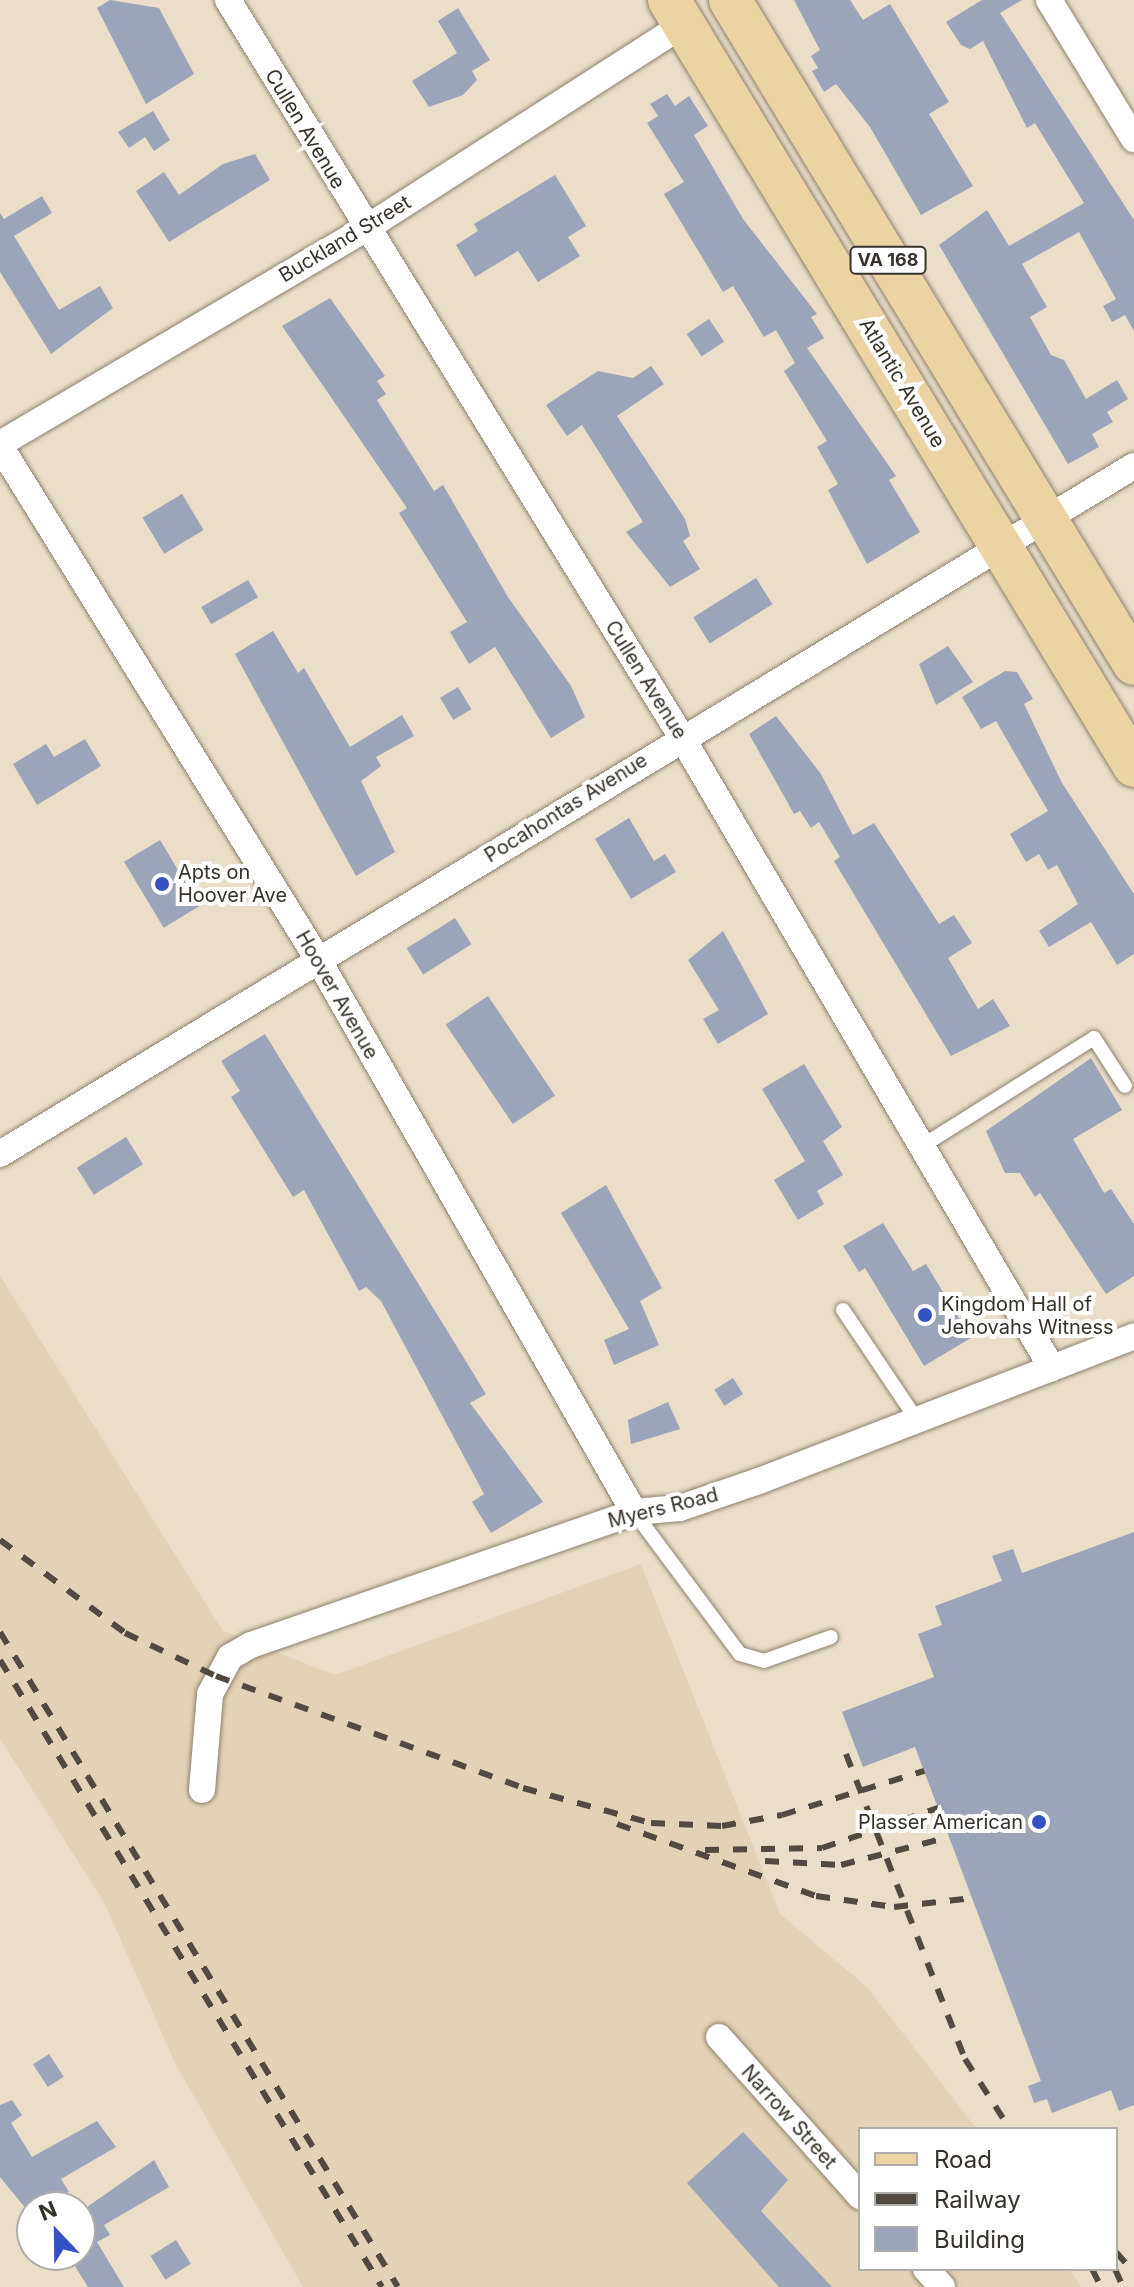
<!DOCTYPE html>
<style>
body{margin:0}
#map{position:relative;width:1134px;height:2287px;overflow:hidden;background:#eadec8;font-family:Inter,sans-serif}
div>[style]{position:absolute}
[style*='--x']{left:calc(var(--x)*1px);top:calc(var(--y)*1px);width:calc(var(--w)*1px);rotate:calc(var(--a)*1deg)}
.built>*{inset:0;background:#e2d2b6}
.building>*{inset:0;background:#9ca4ba;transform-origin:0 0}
.roads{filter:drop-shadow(0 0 2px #8c816d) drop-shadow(0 0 2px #8c816d)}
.lane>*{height:14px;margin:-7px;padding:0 7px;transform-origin:7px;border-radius:7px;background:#fff}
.street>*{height:26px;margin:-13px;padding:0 13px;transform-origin:13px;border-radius:13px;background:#fff}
.primary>*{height:42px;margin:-21px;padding:0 21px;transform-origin:21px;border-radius:21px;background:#ecd3a3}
.rail>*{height:6px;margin-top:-3px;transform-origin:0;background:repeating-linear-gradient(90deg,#504a40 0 14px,transparent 0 28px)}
.dots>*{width:22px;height:22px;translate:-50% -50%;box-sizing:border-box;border:4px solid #fff;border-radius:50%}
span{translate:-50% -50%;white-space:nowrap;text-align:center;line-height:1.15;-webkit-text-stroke:8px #fff;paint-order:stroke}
.shield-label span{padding:2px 6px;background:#fff;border:2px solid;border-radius:6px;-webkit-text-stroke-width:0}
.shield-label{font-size:18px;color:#363129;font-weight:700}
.street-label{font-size:20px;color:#363129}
.poi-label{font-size:20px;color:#363129}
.left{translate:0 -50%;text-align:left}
.right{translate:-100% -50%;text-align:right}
.legend{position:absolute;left:858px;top:2127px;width:260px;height:144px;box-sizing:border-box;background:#fff;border:2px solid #afada9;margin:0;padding:10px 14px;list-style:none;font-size:24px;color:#363129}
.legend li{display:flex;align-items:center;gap:16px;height:40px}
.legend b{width:40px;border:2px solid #afada9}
.north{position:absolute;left:16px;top:2191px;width:80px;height:80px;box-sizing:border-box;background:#fff;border:2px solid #afada9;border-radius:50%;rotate:338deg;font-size:22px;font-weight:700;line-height:32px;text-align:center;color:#363129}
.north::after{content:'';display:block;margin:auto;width:28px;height:36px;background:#3551c2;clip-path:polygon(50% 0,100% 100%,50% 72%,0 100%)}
</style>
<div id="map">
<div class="built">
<i style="clip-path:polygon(0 1276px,223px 1631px,335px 1675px,641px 1564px,780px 1914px,867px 1987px,977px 2129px,860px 2129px,860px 2269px,1069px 2269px,1081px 2287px,303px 2287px,175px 2063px,104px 1902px,0 1739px)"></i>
</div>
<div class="building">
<i style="clip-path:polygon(110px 0,159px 8px,194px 74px,146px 104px,97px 8px)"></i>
<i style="clip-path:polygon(794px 0,850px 0,863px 20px,890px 4px,949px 102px,929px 114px,973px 186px,921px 215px,870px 127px,836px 84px,824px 92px,812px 71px,818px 68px,811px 56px,820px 50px)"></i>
<i style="clip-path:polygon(982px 0,1022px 0,1000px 13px,1134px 220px,1134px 331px,1125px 315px,1112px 322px,1103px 306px,1116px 299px,1079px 232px,1022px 264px,1047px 307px,1030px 317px,1051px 355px,1064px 360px,1086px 399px,1117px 380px,1128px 399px,1107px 412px,1113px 422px,1092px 434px,1099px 447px,1068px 464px,939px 245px,987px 210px,1009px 246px,1084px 203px,1035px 123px,1027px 128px,983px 41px,970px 49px,961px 45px,946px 22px)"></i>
<i style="clip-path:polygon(458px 8px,490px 60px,472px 71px,477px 80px,463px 95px,429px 107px,412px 81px,457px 53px,438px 21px)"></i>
<i style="clip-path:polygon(667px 94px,675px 106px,689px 96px,708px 126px,694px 135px,743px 219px,817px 314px,811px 317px,824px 338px,807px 348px,896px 476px,889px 480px,920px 532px,867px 564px,828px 490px,838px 484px,817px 447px,827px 441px,784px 371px,795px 363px,776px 330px,764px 337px,733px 286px,723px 292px,664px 194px,684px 182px,647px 123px,658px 116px,650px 104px)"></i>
<i style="clip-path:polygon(153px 111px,170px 140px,154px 151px,145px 137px,129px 148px,118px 132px)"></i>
<i style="clip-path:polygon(255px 154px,270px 180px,169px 242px,136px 191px,164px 172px,179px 195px,223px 164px)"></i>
<i style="clip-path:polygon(555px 175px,586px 226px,568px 237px,580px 256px,538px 282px,518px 251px,475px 277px,456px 245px,478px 231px,474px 224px)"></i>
<i style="clip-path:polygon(42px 196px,52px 213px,14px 236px,59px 310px,100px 286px,113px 308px,51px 354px,0 272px,0 213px,4px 219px)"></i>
<i style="clip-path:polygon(330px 298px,385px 376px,377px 381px,386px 394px,377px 400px,434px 491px,443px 485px,508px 597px,571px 686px,585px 717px,551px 738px,495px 647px,469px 664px,450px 632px,467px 622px,399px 513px,407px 508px,282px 326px)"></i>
<i style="left:709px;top:319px;width:27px;height:27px;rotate:56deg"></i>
<i style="clip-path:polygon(651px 366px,664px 384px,617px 416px,685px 519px,690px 536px,683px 541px,700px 569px,670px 587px,626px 532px,643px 522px,582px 425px,567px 436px,546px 405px,598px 371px,633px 378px)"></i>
<i style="left:182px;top:494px;width:42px;height:46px;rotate:59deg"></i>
<i style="left:756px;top:578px;width:31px;height:74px;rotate:58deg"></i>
<i style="left:248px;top:580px;width:20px;height:54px;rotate:60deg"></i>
<i style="clip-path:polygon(273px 631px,298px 673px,304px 668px,350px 747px,402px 715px,414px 736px,376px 757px,381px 766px,361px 781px,395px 852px,356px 876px,235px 654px)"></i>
<i style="clip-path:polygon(948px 646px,973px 682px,936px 705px,919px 664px)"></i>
<i style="clip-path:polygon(1005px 671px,1017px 672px,1033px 699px,1024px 704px,1062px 783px,1134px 894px,1134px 954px,1117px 965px,1091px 922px,1049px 947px,1039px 931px,1078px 904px,1057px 865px,1048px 870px,1039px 854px,1026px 862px,1010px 834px,1048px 811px,996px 721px,981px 729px,962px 697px)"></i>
<i style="left:458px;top:687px;width:26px;height:21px;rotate:59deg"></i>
<i style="clip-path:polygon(776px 716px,821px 774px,853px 835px,874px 823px,939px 924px,954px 915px,972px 943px,948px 958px,978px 1009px,993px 999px,1010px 1026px,951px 1056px,834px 861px,840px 857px,819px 822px,811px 828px,800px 811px,794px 814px,749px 734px)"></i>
<i style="clip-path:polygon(85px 739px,101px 766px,37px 805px,13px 764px,46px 744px,54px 757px)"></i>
<i style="clip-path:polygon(629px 818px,654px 861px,665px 854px,676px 872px,631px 899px,595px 839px)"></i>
<i style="left:160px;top:840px;width:77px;height:42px;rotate:59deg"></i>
<i style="left:455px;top:918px;width:31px;height:57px;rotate:58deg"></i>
<i style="clip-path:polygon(723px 931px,768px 1014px,718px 1044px,703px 1019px,719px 1010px,688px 960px)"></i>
<i style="left:488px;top:996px;width:120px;height:51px;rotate:56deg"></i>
<i style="clip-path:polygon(265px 1034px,486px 1394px,470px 1403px,543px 1502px,491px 1533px,472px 1502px,484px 1494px,381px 1301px,366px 1287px,359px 1291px,304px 1190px,293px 1197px,231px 1097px,240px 1091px,221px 1061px)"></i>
<i style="clip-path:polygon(1091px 1058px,1122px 1110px,1073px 1139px,1104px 1193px,1111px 1189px,1134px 1224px,1134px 1276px,1106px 1294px,1040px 1193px,1035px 1197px,1020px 1173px,1005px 1173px,986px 1131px)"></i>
<i style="clip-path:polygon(804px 1064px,842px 1127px,823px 1141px,843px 1175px,817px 1191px,824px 1204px,798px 1220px,774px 1180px,805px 1161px,762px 1089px)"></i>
<i style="left:126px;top:1137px;width:32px;height:58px;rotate:58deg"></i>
<i style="clip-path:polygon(606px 1185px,662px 1288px,640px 1301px,659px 1345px,614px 1365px,604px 1340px,629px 1329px,561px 1213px)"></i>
<i style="clip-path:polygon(883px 1223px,913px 1271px,926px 1264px,971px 1338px,924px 1366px,865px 1268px,859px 1272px,843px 1246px)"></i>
<i style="left:733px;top:1378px;width:19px;height:22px;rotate:58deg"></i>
<i style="clip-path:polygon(668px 1402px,680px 1429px,631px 1444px,628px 1420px)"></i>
<i style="clip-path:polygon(1134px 1532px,1134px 2105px,1119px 2111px,1111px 2090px,1052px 2113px,1047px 2099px,1034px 2103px,1028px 2086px,1041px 2081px,915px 1747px,863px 1767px,842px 1712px,934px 1677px,918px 1634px,942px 1625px,935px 1606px,1002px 1581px,992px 1556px,1013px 1549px,1022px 1573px)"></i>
<i style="left:49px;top:2054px;width:27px;height:19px;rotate:57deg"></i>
<i style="clip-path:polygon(12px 2100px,22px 2115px,11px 2123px,32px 2157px,97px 2121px,116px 2147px,61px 2179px,69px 2192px,32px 2207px,31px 2215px,0 2177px,0 2105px)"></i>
<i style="clip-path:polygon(743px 2132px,788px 2180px,761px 2211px,832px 2287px,779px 2287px,687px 2183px)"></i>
<i style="clip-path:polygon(154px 2160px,169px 2187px,104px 2225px,110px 2235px,97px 2242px,124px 2287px,88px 2287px,68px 2255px,80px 2255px,80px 2212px)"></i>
<i style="left:176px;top:2240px;width:28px;height:30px;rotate:58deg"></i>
</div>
<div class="roads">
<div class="lane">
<i style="--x:922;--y:1146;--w:203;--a:-32.1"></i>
<i style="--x:1094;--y:1038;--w:57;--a:57.1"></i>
<i style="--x:843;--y:1310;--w:133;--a:56.1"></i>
<i style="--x:634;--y:1512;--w:177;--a:53.3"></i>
<i style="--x:740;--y:1654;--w:25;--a:16"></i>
<i style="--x:764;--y:1661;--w:71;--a:-19.7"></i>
</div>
<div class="street">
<i style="--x:228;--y:0;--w:864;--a:58.39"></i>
<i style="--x:681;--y:736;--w:733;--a:59.59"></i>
<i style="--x:1049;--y:0;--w:163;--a:58.6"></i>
<i style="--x:0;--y:444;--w:424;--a:-30.5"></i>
<i style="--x:365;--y:229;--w:379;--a:-32.7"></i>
<i style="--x:0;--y:446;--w:606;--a:58.23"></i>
<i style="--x:319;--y:961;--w:635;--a:60.24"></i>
<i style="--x:0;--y:1154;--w:1326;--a:-31.25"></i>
<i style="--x:202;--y:1790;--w:96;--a:-85.2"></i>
<i style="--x:210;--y:1694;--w:42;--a:-61.6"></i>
<i style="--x:230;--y:1657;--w:24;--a:-30"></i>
<i style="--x:251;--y:1645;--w:405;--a:-19.1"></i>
<i style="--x:634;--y:1512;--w:46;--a:-5"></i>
<i style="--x:680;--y:1508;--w:83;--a:-18.9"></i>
<i style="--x:759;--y:1481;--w:402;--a:-21.1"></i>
<i style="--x:719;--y:2037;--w:213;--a:48.4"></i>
<i style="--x:926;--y:2269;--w:24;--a:48"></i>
</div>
<div class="primary">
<i style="--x:669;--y:0;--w:896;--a:58.74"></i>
<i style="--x:730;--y:0;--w:777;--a:58.68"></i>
</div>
</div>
<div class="rail">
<i style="--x:0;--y:1540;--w:156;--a:36.6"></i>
<i style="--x:125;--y:1633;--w:101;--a:25.3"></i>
<i style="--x:216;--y:1676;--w:327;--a:20"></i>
<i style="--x:523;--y:1788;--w:133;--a:15.3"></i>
<i style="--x:651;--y:1823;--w:71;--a:2.4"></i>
<i style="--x:722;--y:1826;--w:61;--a:-10.4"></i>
<i style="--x:782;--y:1815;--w:149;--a:-17.2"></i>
<i style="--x:0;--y:1632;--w:766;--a:58.72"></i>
<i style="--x:0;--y:1660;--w:734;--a:58.65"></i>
<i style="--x:846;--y:1754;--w:327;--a:68.7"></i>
<i style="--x:965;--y:2059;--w:83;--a:57.3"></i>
<i style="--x:617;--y:1824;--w:212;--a:19.9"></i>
<i style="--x:816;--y:1896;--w:79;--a:8"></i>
<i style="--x:894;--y:1907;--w:79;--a:-6.6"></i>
<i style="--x:705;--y:1850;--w:117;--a:-1"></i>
<i style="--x:822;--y:1848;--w:123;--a:-19"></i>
<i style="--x:765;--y:1861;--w:76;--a:3"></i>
<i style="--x:841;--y:1865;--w:112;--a:-14.5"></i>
<i style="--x:1116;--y:2252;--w:28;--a:49"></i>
<i style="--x:1092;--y:2269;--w:20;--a:63"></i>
<i style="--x:1115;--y:2269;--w:20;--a:66"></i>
</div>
<div class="dots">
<i style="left:162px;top:884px;background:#3551c2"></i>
<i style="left:925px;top:1315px;background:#3551c2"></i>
<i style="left:1039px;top:1822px;background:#3551c2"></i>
</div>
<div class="shield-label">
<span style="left:888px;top:260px">VA 168</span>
</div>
<div class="street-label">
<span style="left:305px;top:129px;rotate:59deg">Cullen Avenue</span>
<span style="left:345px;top:239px;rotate:-31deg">Buckland Street</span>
<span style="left:902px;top:383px;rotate:59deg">Atlantic Avenue</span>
<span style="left:646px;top:680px;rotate:58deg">Cullen Avenue</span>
<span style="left:566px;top:808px;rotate:-32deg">Pocahontas Avenue</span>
<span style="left:337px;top:995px;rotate:60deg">Hoover Avenue</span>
<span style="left:663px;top:1508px;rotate:-14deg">Myers Road</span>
<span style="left:789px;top:2117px;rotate:48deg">Narrow Street</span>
</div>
<div class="poi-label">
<span class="left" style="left:178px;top:884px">Apts on<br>Hoover Ave</span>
<span class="left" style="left:941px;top:1316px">Kingdom Hall of<br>Jehovahs Witness</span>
<span class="right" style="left:1023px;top:1822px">Plasser American</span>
</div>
<ul class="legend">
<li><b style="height:10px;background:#ecd3a3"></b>Road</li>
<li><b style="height:10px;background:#504a40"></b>Railway</li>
<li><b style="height:22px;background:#9ca4ba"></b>Building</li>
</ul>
<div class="north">N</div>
</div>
